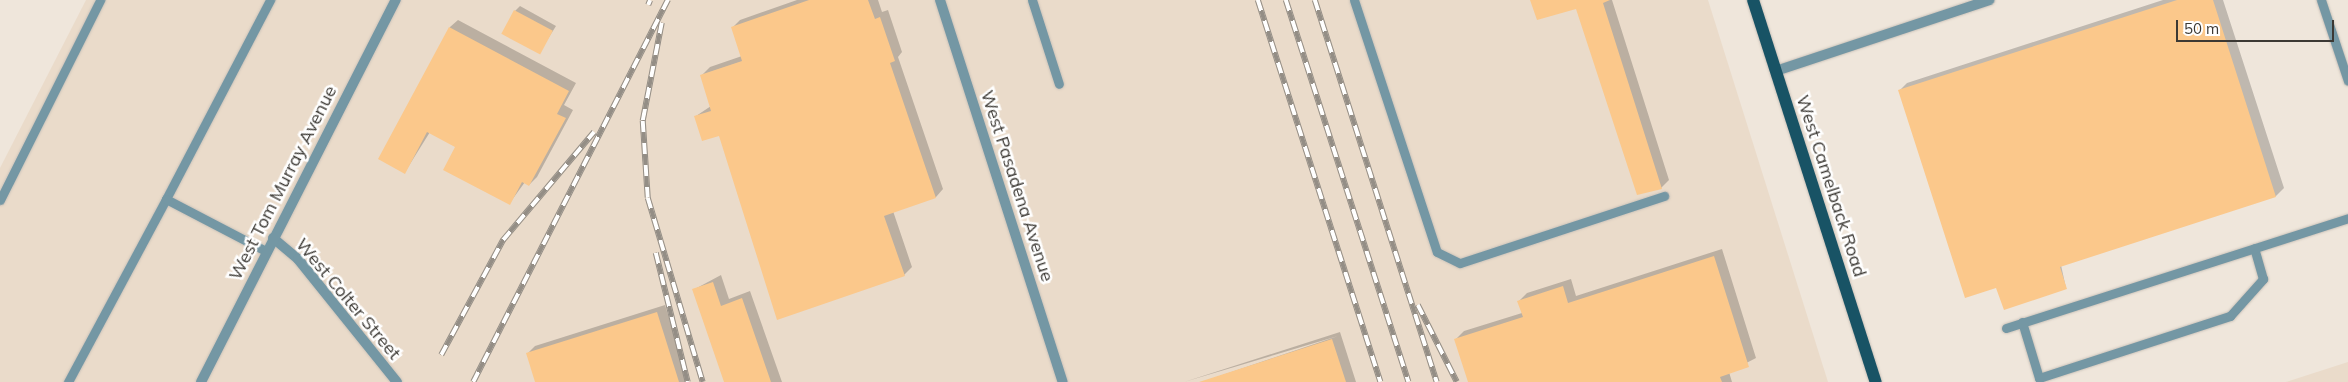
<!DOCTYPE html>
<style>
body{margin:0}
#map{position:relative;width:2348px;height:382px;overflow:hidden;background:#efe6db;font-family:Mulish,sans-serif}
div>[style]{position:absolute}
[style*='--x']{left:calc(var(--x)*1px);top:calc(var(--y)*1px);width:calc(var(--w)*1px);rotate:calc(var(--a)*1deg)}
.built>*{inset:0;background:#eadbca}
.shadow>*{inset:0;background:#0003}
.building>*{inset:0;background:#fbc88b;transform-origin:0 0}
.roads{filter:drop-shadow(0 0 1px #cbc3ba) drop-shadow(0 0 1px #cbc3ba)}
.service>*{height:9px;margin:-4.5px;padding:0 4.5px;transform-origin:4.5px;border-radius:4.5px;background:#7497a4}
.minor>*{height:10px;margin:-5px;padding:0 5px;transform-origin:5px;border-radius:5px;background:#7497a4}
.tertiary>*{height:10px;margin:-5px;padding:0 5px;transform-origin:5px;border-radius:5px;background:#7497a4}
.primary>*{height:12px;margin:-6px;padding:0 6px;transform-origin:6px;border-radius:6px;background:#185365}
.rail>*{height:5.5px;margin-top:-2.75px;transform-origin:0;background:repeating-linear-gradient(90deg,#fff 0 11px,#948e86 0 22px);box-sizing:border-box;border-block:1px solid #948e86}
span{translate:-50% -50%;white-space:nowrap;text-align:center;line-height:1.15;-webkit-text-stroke:5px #fff;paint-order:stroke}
.street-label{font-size:18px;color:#3c3934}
.scale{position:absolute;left:2176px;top:20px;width:158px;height:22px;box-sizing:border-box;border:2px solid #3c3934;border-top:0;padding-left:6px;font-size:15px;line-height:18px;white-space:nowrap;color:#3c3934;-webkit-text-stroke:4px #fff;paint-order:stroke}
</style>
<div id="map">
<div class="built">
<i style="clip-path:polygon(86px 0,1708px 0,1828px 382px,0 382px,0 168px)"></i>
<i style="clip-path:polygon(2348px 362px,2348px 382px,2286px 382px)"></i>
</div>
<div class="shadow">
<i style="clip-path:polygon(797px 0,878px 0,882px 12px,888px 10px,902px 52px,898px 57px,943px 189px,936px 197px,893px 211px,912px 267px,904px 275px,696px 116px,711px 106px,702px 75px,710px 67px,742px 56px,733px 27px,740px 20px)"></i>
<i style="clip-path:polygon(1531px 0,1612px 0,1669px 180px,1661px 188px,1577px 8px)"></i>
<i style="clip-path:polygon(2163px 0,2223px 0,2284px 188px,2276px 196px,2061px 265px,2066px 288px,1997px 286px,1899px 91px,1907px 83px)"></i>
<i style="clip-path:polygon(520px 6px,556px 26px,539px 53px,515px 11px)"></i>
<i style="clip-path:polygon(458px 20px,576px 83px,564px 105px,573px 110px,537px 177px,529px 185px,525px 182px,509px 204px,457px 147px,430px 132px,405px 172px,450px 27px)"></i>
<i style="clip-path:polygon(1722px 249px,1756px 358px,1729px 372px,1732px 382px,1470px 382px,1456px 339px,1464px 331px,1522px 313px,1519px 301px,1527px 293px,1571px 279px,1576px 296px)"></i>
<i style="clip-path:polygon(721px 275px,729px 299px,750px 291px,782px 382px,725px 382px,693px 290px)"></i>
<i style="clip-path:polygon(665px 305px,689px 382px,536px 382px,527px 354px,535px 346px)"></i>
<i style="clip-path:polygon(1340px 332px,1356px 382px,1202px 382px,1338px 336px,1184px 382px)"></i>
</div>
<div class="building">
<i style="clip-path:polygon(809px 0,868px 0,875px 19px,880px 17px,895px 61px,890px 63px,936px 198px,884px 216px,905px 276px,777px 320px,719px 136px,702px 141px,694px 116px,711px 111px,700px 75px,742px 61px,731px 27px)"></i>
<i style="clip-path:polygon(1530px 0,1610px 0,1603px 3px,1662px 189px,1637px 195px,1576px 9px,1537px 20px)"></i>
<i style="clip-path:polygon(2177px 0,2213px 0,2276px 197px,2060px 267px,2067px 289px,2004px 310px,1996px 288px,1965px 298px,1898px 90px)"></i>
<i style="left:514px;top:10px;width:44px;height:27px;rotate:28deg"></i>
<i style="clip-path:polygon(449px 27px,569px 91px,557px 114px,566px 118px,529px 186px,522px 182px,510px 205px,443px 170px,455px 147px,427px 132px,405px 174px,378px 159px)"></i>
<i style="clip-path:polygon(1714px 256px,1749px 367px,1720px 377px,1722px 382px,1468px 382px,1454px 339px,1523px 317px,1517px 301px,1563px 286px,1568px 303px)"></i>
<i style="clip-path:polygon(713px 282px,721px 306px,742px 298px,771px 382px,724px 382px,692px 289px)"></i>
<i style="clip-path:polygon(657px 312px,679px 382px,535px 382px,526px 353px)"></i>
<i style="clip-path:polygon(1332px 339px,1346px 382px,1199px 382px)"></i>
</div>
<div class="roads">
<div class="service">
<i style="--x:1032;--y:0;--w:88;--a:72.2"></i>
<i style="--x:1354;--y:0;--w:265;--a:71.8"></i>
<i style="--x:1437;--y:252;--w:25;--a:26"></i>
<i style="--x:1460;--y:263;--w:215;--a:-18.2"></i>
<i style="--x:2321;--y:0;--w:85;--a:71.6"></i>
<i style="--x:166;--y:199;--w:225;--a:-62.4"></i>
<i style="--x:0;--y:200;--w:224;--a:-63.4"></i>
<i style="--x:2022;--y:322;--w:59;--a:73.1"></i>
<i style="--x:2039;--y:378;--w:201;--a:-18"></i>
<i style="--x:2230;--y:316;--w:50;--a:-48.3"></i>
<i style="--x:2263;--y:279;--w:32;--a:-106"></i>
<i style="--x:2006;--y:328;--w:359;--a:-17.8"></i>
<i style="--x:68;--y:382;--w:208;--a:-61.8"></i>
<i style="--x:166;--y:199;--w:113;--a:27.5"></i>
</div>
<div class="minor">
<i style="--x:940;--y:0;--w:401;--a:72.2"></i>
<i style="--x:273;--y:238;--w:33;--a:40"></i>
<i style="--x:298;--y:259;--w:158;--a:51.2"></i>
<i style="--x:201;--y:382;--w:429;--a:-63"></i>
</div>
<div class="tertiary">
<i style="--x:1776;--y:71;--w:225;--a:-18.4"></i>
</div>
<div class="primary">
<i style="--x:1753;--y:0;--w:401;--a:72.2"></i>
</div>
</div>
<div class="rail">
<i style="--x:1258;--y:0;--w:401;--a:72.2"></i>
<i style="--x:1286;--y:0;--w:401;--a:72.2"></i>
<i style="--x:1315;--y:0;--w:401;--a:72.3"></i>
<i style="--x:648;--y:5;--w:5;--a:-68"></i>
<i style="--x:662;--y:23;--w:100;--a:101"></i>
<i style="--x:643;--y:121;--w:77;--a:86.3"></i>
<i style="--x:648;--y:198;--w:192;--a:73.4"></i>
<i style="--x:656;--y:253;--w:133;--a:76.1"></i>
<i style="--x:1418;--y:305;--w:86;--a:63.1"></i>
<i style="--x:441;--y:355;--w:131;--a:-61.7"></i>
<i style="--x:503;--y:240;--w:141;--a:-49.9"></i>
<i style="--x:473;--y:382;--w:429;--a:-63"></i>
</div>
<div class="street-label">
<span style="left:283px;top:183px;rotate:-63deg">West Tom Murray Avenue</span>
<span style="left:1017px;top:186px;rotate:72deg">West Pasadena Avenue</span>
<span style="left:1831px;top:186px;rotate:72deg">West Camelback Road</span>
<span style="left:348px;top:299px;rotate:50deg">West Colter Street</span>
</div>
<div class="scale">50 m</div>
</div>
